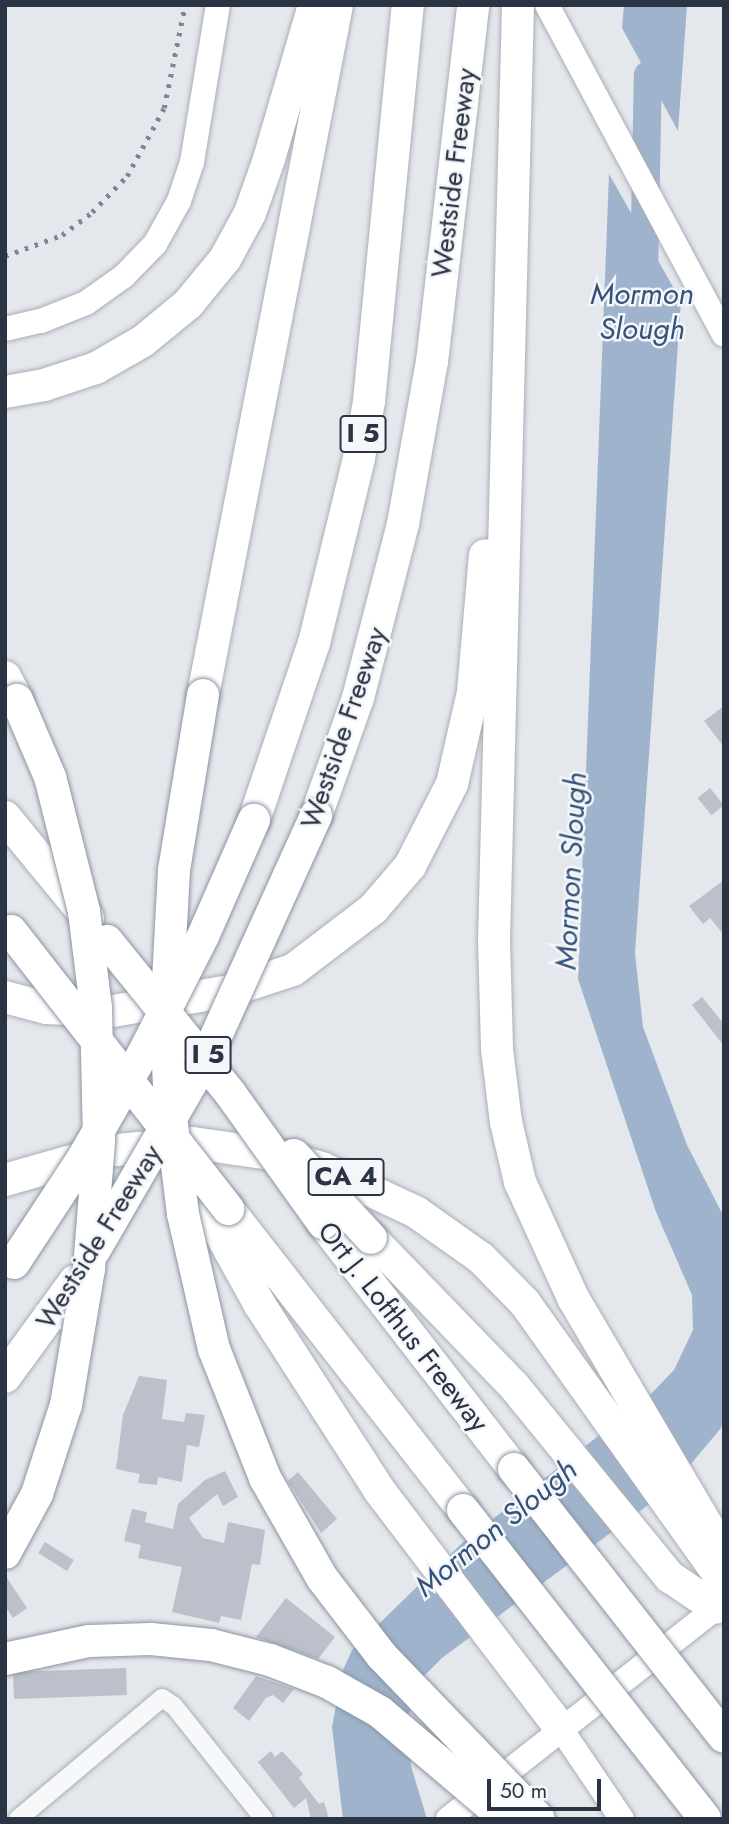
<!DOCTYPE html>
<style>
body{margin:0}
#map{position:relative;width:729px;height:1824px;overflow:hidden;background:#e4e7ec;font-family:Jost,sans-serif}
div>[style]{position:absolute}
[style*='--x']{left:calc(var(--x)*1px);top:calc(var(--y)*1px);width:calc(var(--w)*1px);rotate:calc(var(--a)*1deg)}
.water>*{inset:0;background:#9fb4cc}
.river>*{height:28px;margin:-14px;padding:0 14px;transform-origin:14px;border-radius:14px;background:#9fb4cc}
.building>*{inset:0;background:#bbc0ca;transform-origin:0 0}
.roads{filter:drop-shadow(0 0 2px #a9aeb7) drop-shadow(0 0 2px #a9aeb7)}
.street>*{height:18px;margin:-9px;padding:0 9px;transform-origin:9px;border-radius:9px;background:#f7f8fa}
.secondary>*{height:24px;margin:-12px;padding:0 12px;transform-origin:12px;border-radius:12px;background:#fff}
.highway>*{height:32px;margin:-16px;padding:0 16px;transform-origin:16px;border-radius:16px;background:#fff}
.rail>*{height:4.5px;margin-top:-2.25px;transform-origin:0;background:repeating-linear-gradient(90deg,#7d8696 0 3.5px,transparent 0 10.5px)}
.bridges{filter:drop-shadow(0 0 2px #8b94a3) drop-shadow(0 0 2px #8b94a3)}
.highway-bridge>*{height:32px;margin:-16px;padding:0 16px;transform-origin:16px;border-radius:16px;background:#fff}
span{translate:-50% -50%;white-space:nowrap;text-align:center;line-height:1.15;-webkit-text-stroke:5px #f4f6f9;paint-order:stroke}
.shield-label span{padding:2px 5px;background:#f4f6f9;border:2px solid;border-radius:5px;-webkit-text-stroke-width:0}
.shield-label{font-size:26px;color:#2b3445;font-weight:700}
.street-label{font-size:28px;color:#2b3445}
.water-label{font-size:30px;color:#34527a;font-style:italic}
.frame{position:absolute;inset:0;border:7px solid #2b3445;pointer-events:none}
.scale{position:absolute;left:487px;top:1779px;width:114px;height:32px;box-sizing:border-box;border:4px solid #2b3445;border-top:0;padding-left:9px;font-size:21px;line-height:24px;white-space:nowrap;color:#2b3445;-webkit-text-stroke:5px #f4f6f9;paint-order:stroke}
</style>
<div id="map">
<div class="water">
<i style="clip-path:polygon(624px 5px,687px 5px,678px 131px,622px 28px)"></i>
<i style="clip-path:polygon(609px 174px,681px 301px,635px 953px,643px 1027px,687px 1145px,724px 1217px,724px 1415px,721px 1428px,671px 1488px,442px 1658px,421px 1679px,408px 1717px,411px 1766px,427px 1819px,343px 1819px,332px 1727px,343px 1670px,352px 1650px,461px 1544px,649px 1396px,674px 1370px,693px 1330px,692px 1295px,656px 1212px,578px 979px)"></i>
</div>
<div class="river">
<i style="--x:644;--y:275;--w:200;--a:-88.9"></i>
</div>
<div class="building">
<i style="clip-path:polygon(724px 706px,724px 747px,704px 721px)"></i>
<i style="left:710px;top:788px;width:22px;height:16px;rotate:51deg"></i>
<i style="clip-path:polygon(724px 880px,724px 935px,710px 918px,703px 924px,689px 906px)"></i>
<i style="clip-path:polygon(702px 997px,724px 1024px,724px 1046px,692px 1005px)"></i>
<i style="clip-path:polygon(139px 1376px,167px 1380px,162px 1419px,184px 1422px,186px 1413px,205px 1415px,199px 1447px,187px 1445px,182px 1482px,158px 1477px,157px 1485px,138px 1483px,140px 1474px,116px 1469px,123px 1415px)"></i>
<i style="clip-path:polygon(225px 1471px,238px 1497px,223px 1506px,217px 1494px,189px 1518px,203px 1538px,224px 1543px,228px 1522px,265px 1530px,260px 1565px,252px 1564px,241px 1620px,221px 1616px,219px 1623px,172px 1612px,182px 1567px,138px 1558px,141px 1545px,124px 1541px,132px 1509px,147px 1512px,145px 1522px,173px 1529px,178px 1504px,205px 1480px)"></i>
<i style="clip-path:polygon(298px 1472px,337px 1519px,321px 1533px,288px 1481px)"></i>
<i style="left:45px;top:1542px;width:34px;height:13px;rotate:32deg"></i>
<i style="clip-path:polygon(5px 1575px,27px 1608px,13px 1618px,5px 1606px)"></i>
<i style="clip-path:polygon(286px 1598px,335px 1637px,318px 1659px,256px 1637px)"></i>
<i style="left:126px;top:1668px;width:27px;height:113px;rotate:88deg"></i>
<i style="clip-path:polygon(256px 1676px,294px 1689px,283px 1703px,273px 1695px,266px 1698px,249px 1721px,233px 1708px)"></i>
<i style="clip-path:polygon(271px 1751px,275px 1757px,282px 1751px,303px 1774px,299px 1778px,319px 1804px,324px 1802px,329px 1819px,311px 1819px,306px 1798px,294px 1808px,258px 1762px)"></i>
</div>
<div class="roads">
<div class="street">
<i style="--x:18;--y:1819;--w:188;--a:-40"></i>
<i style="--x:162;--y:1698;--w:14;--a:34"></i>
<i style="--x:174;--y:1706;--w:144;--a:51.5"></i>
</div>
<div class="secondary">
<i style="--x:547;--y:5;--w:374;--a:61.8"></i>
<i style="--x:5;--y:329;--w:37;--a:-13"></i>
<i style="--x:41;--y:321;--w:48;--a:-21.8"></i>
<i style="--x:86;--y:303;--w:47;--a:-35.4"></i>
<i style="--x:124;--y:276;--w:45;--a:-45.9"></i>
<i style="--x:155;--y:244;--w:49;--a:-60.8"></i>
<i style="--x:179;--y:201;--w:41;--a:-71.6"></i>
<i style="--x:192;--y:162;--w:159;--a:-80.6"></i>
<i style="--x:561;--y:1729;--w:109;--a:55.9"></i>
<i style="--x:448;--y:1819;--w:351;--a:-38.2"></i>
</div>
<div class="highway">
<i style="--x:518;--y:5;--w:935;--a:91.47"></i>
<i style="--x:494;--y:940;--w:109;--a:88.4"></i>
<i style="--x:497;--y:1049;--w:74;--a:83"></i>
<i style="--x:506;--y:1122;--w:62;--a:76.9"></i>
<i style="--x:520;--y:1182;--w:128;--a:65.4"></i>
<i style="--x:573;--y:1298;--w:297;--a:59.5"></i>
<i style="--x:5;--y:392;--w:40;--a:-10"></i>
<i style="--x:44;--y:385;--w:55;--a:-18.1"></i>
<i style="--x:96;--y:368;--w:54;--a:-29.9"></i>
<i style="--x:143;--y:341;--w:58;--a:-39.4"></i>
<i style="--x:188;--y:304;--w:58;--a:-50.6"></i>
<i style="--x:225;--y:259;--w:52;--a:-61.5"></i>
<i style="--x:250;--y:213;--w:57;--a:-70.6"></i>
<i style="--x:269;--y:159;--w:160;--a:-73.7"></i>
<i style="--x:5;--y:677;--w:26;--a:62"></i>
<i style="--x:203;--y:695;--w:703;--a:-79.01"></i>
<i style="--x:316;--y:816;--w:125;--a:-70.4"></i>
<i style="--x:358;--y:698;--w:180;--a:-75.5"></i>
<i style="--x:403;--y:524;--w:165;--a:-79.9"></i>
<i style="--x:432;--y:362;--w:359;--a:-83.4"></i>
<i style="--x:5;--y:817;--w:131;--a:50.6"></i>
<i style="--x:254;--y:820;--w:187;--a:-71.3"></i>
<i style="--x:314;--y:643;--w:190;--a:-76.3"></i>
<i style="--x:359;--y:458;--w:58;--a:-80"></i>
<i style="--x:369;--y:401;--w:398;--a:-84.4"></i>
<i style="--x:5;--y:997;--w:42;--a:15"></i>
<i style="--x:46;--y:1008;--w:67;--a:2.6"></i>
<i style="--x:113;--y:1011;--w:118;--a:-9.8"></i>
<i style="--x:229;--y:991;--w:67;--a:-18.2"></i>
<i style="--x:293;--y:970;--w:101;--a:-37.3"></i>
<i style="--x:373;--y:909;--w:57;--a:-49.3"></i>
<i style="--x:410;--y:866;--w:92;--a:-62.9"></i>
<i style="--x:452;--y:784;--w:94;--a:-77.1"></i>
<i style="--x:473;--y:692;--w:137;--a:-85"></i>
<i style="--x:5;--y:1180;--w:105;--a:-16"></i>
<i style="--x:106;--y:1151;--w:87;--a:-5.3"></i>
<i style="--x:193;--y:1143;--w:85;--a:8.1"></i>
<i style="--x:277;--y:1155;--w:47;--a:16.1"></i>
<i style="--x:322;--y:1168;--w:104;--a:25.1"></i>
<i style="--x:416;--y:1212;--w:80;--a:35.3"></i>
<i style="--x:481;--y:1258;--w:63;--a:45.6"></i>
<i style="--x:525;--y:1303;--w:343;--a:54.5"></i>
<i style="--x:206;--y:1208;--w:111;--a:60.9"></i>
<i style="--x:260;--y:1305;--w:220;--a:57.2"></i>
<i style="--x:379;--y:1490;--w:300;--a:52.7"></i>
<i style="--x:228;--y:1209;--w:382;--a:52"></i>
<i style="--x:323;--y:1223;--w:311;--a:52.2"></i>
<i style="--x:371;--y:1238;--w:206;--a:46"></i>
<i style="--x:514;--y:1386;--w:247;--a:50.8"></i>
<i style="--x:670;--y:1577;--w:55;--a:34"></i>
<i style="--x:5;--y:1377;--w:119;--a:-53.9"></i>
</div>
</div>
<div class="rail">
<i style="--x:5;--y:256;--w:61;--a:-20.2"></i>
<i style="--x:62;--y:235;--w:38;--a:-37"></i>
<i style="--x:92;--y:212;--w:50;--a:-45.8"></i>
<i style="--x:127;--y:176;--w:77;--a:-61.4"></i>
<i style="--x:164;--y:108;--w:105;--a:-78.5"></i>
</div>
<div class="bridges">
<div class="highway-bridge">
<i style="--x:203;--y:695;--w:177;--a:99.4"></i>
<i style="--x:174;--y:870;--w:150;--a:93.1"></i>
<i style="--x:166;--y:1020;--w:88;--a:87.4"></i>
<i style="--x:170;--y:1108;--w:107;--a:83"></i>
<i style="--x:183;--y:1214;--w:139;--a:77.1"></i>
<i style="--x:214;--y:1349;--w:139;--a:68.4"></i>
<i style="--x:265;--y:1478;--w:115;--a:60.3"></i>
<i style="--x:322;--y:1578;--w:98;--a:52.4"></i>
<i style="--x:382;--y:1656;--w:226;--a:46.1"></i>
<i style="--x:11;--y:931;--w:353;--a:52"></i>
<i style="--x:107;--y:941;--w:196;--a:51"></i>
<i style="--x:230;--y:1093;--w:160;--a:54.4"></i>
<i style="--x:294;--y:1155;--w:113;--a:47.1"></i>
<i style="--x:94;--y:1251;--w:225;--a:-59.9"></i>
<i style="--x:207;--y:1056;--w:264;--a:-65.6"></i>
<i style="--x:14;--y:1263;--w:126;--a:-56.7"></i>
<i style="--x:83;--y:1158;--w:125;--a:-60.1"></i>
<i style="--x:145;--y:1050;--w:128;--a:-63"></i>
<i style="--x:203;--y:936;--w:127;--a:-66.3"></i>
<i style="--x:514;--y:1469;--w:340;--a:51.9"></i>
<i style="--x:463;--y:1510;--w:392;--a:51.9"></i>
<i style="--x:5;--y:1553;--w:67;--a:-61.5"></i>
<i style="--x:37;--y:1494;--w:94;--a:-72"></i>
<i style="--x:66;--y:1405;--w:138;--a:-80.4"></i>
<i style="--x:89;--y:1269;--w:128;--a:-85.5"></i>
<i style="--x:99;--y:1141;--w:133;--a:-91.3"></i>
<i style="--x:96;--y:1008;--w:98;--a:-97.1"></i>
<i style="--x:84;--y:911;--w:138;--a:-104.2"></i>
<i style="--x:50;--y:777;--w:84;--a:-113.2"></i>
<i style="--x:5;--y:1659;--w:86;--a:-12.1"></i>
<i style="--x:89;--y:1641;--w:62;--a:-1.8"></i>
<i style="--x:151;--y:1639;--w:60;--a:5.7"></i>
<i style="--x:211;--y:1645;--w:61;--a:14.3"></i>
<i style="--x:270;--y:1660;--w:61;--a:21.1"></i>
<i style="--x:327;--y:1682;--w:61;--a:29.5"></i>
<i style="--x:380;--y:1712;--w:165;--a:40.3"></i>
</div>
</div>
<div class="shield-label">
<span style="left:363px;top:434px">I 5</span>
<span style="left:208px;top:1055px">I 5</span>
<span style="left:346px;top:1177px">CA 4</span>
</div>
<div class="street-label">
<span style="left:454px;top:173px;rotate:-83deg">Westside Freeway</span>
<span style="left:344px;top:728px;rotate:-71deg">Westside Freeway</span>
<span style="left:99px;top:1237px;rotate:-58deg">Westside Freeway</span>
<span style="left:403px;top:1327px;rotate:52deg">Ort J. Lofthus Freeway</span>
</div>
<div class="water-label">
<span style="left:642px;top:311px">Mormon<br>Slough</span>
<span style="left:571px;top:871px;rotate:-87deg">Mormon Slough</span>
<span style="left:496px;top:1528px;rotate:-39deg">Mormon Slough</span>
</div>
<div class="frame"></div>
<div class="scale">50 m</div>
</div>
